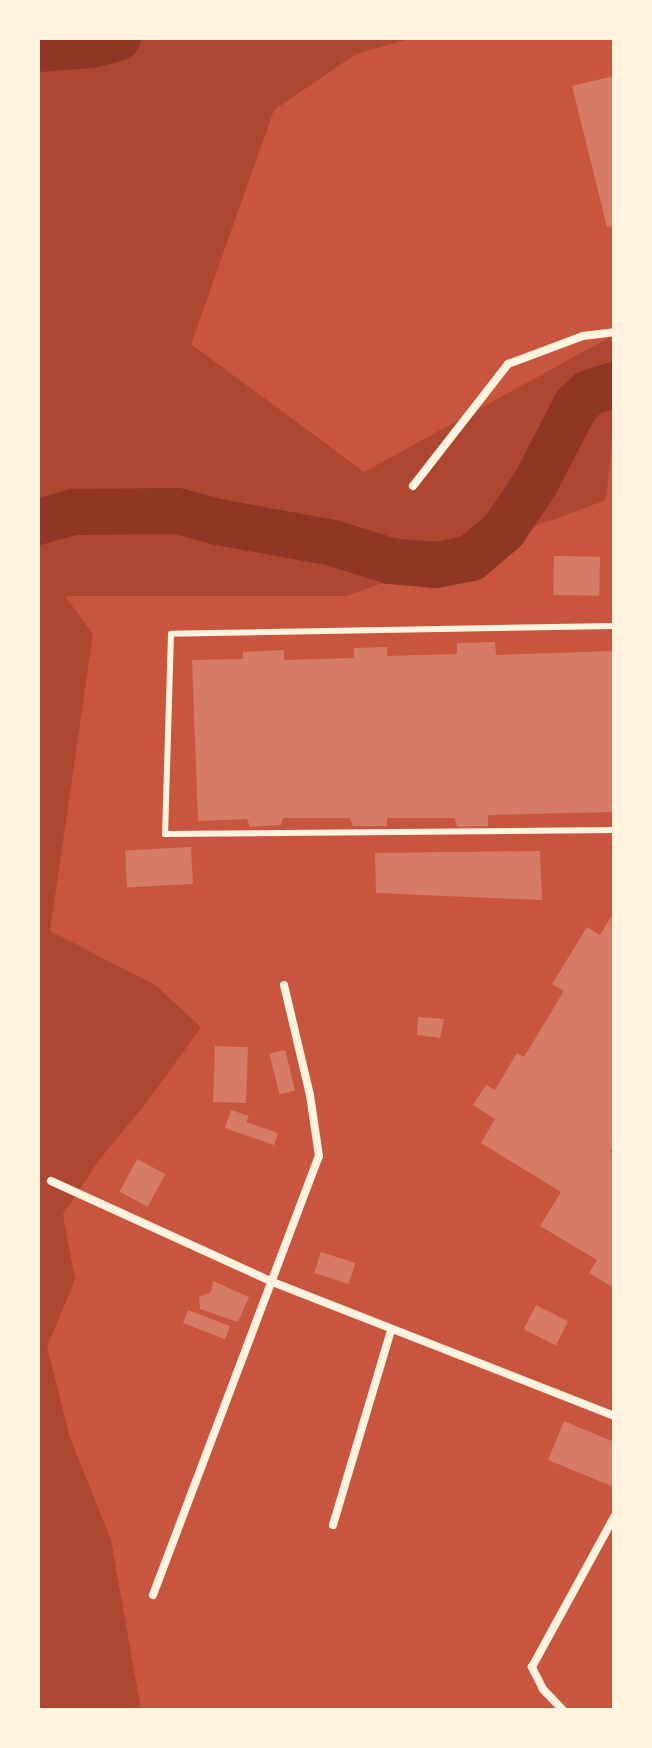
<!DOCTYPE html>
<style>
body{margin:0}
#map{position:relative;width:652px;height:1748px;overflow:hidden;background:#c8553d;font-family:Poppins,sans-serif}
div>[style]{position:absolute}
[style*='--x']{left:calc(var(--x)*1px);top:calc(var(--y)*1px);width:calc(var(--w)*1px);rotate:calc(var(--a)*1deg)}
.green>*{inset:0;background:#ae4732}
.river>*{height:46px;margin:-23px;padding:0 23px;transform-origin:23px;border-radius:23px;background:#8f3625}
.building>*{inset:0;background:#d67c66;transform-origin:0 0}
.service>*{height:6px;margin:-3px;padding:0 3px;transform-origin:3px;border-radius:3px;background:#fff3e0}
.minor>*{height:8px;margin:-4px;padding:0 4px;transform-origin:4px;border-radius:4px;background:#fff3e0}
span{translate:-50% -50%;white-space:nowrap;text-align:center;line-height:1.15;-webkit-text-stroke:8px #fff3e0;paint-order:stroke}
.frame{position:absolute;inset:0;border:40px solid #fff3e0;pointer-events:none}
</style>
<div id="map">
<div class="green">
<i style="clip-path:polygon(38px 38px,412px 38px,356px 54px,274px 110px,191px 344px,364px 472px,614px 335px,614px 423px,606px 500px,347px 596px,65px 596px,93px 634px,50px 931px,155px 985px,201px 1027px,147px 1102px,100px 1159px,63px 1214px,75px 1280px,47px 1347px,70px 1438px,111px 1540px,141px 1710px,38px 1710px)"></i>
</div>
<div class="river">
<i style="--x:38;--y:49;--w:53;--a:-4.3"></i>
<i style="--x:91;--y:45;--w:28;--a:-15"></i>
<i style="--x:38;--y:522;--w:37;--a:-16"></i>
<i style="--x:74;--y:512;--w:103;--a:-0.6"></i>
<i style="--x:177;--y:511;--w:42;--a:15"></i>
<i style="--x:218;--y:522;--w:117;--a:10.3"></i>
<i style="--x:333;--y:543;--w:60;--a:17.5"></i>
<i style="--x:390;--y:561;--w:46;--a:5"></i>
<i style="--x:436;--y:565;--w:36;--a:-11"></i>
<i style="--x:471;--y:558;--w:43;--a:-40.3"></i>
<i style="--x:504;--y:530;--w:55;--a:-56"></i>
<i style="--x:535;--y:484;--w:89;--a:-62.6"></i>
<i style="--x:576;--y:405;--w:18;--a:-43"></i>
<i style="--x:589;--y:393;--w:26;--a:-18"></i>
</div>
<div class="building">
<i style="clip-path:polygon(614px 76px,614px 226px,607px 227px,572px 86px)"></i>
<i style="left:554px;top:556px;width:46px;height:39px;rotate:1deg"></i>
<i style="clip-path:polygon(495px 642px,496px 655px,614px 651px,614px 812px,488px 815px,488px 826px,457px 827px,455px 818px,387px 818px,387px 826px,353px 826px,350px 818px,283px 818px,281px 825px,250px 827px,247px 819px,198px 821px,192px 660px,243px 659px,243px 652px,284px 650px,284px 660px,354px 658px,354px 648px,387px 647px,387px 656px,457px 654px,457px 643px)"></i>
<i style="left:191px;top:847px;width:37px;height:66px;rotate:87deg"></i>
<i style="clip-path:polygon(540px 851px,542px 900px,376px 893px,375px 853px)"></i>
<i style="clip-path:polygon(611px 917px,614px 919px,614px 1146px,610px 1152px,614px 1154px,614px 1288px,589px 1273px,597px 1260px,540px 1226px,561px 1192px,481px 1143px,495px 1119px,473px 1105px,486px 1085px,495px 1090px,517px 1053px,524px 1057px,564px 991px,552px 984px,587px 927px,600px 935px)"></i>
<i style="clip-path:polygon(418px 1017px,444px 1019px,440px 1038px,417px 1035px)"></i>
<i style="left:215px;top:1046px;width:33px;height:56px;rotate:2deg"></i>
<i style="left:285px;top:1050px;width:42px;height:16px;rotate:76deg"></i>
<i style="clip-path:polygon(231px 1110px,249px 1116px,246px 1122px,278px 1133px,274px 1145px,225px 1128px)"></i>
<i style="left:137px;top:1159px;width:32px;height:37px;rotate:28deg"></i>
<i style="left:321px;top:1252px;width:36px;height:22px;rotate:18deg"></i>
<i style="clip-path:polygon(213px 1281px,249px 1297px,238px 1322px,200px 1309px,199px 1297px,211px 1292px)"></i>
<i style="left:536px;top:1305px;width:36px;height:27px;rotate:27deg"></i>
<i style="left:188px;top:1310px;width:45px;height:14px;rotate:21deg"></i>
<i style="clip-path:polygon(564px 1421px,614px 1442px,614px 1487px,548px 1460px)"></i>
</div>
<div class="service">
<i style="--x:614;--y:626;--w:443;--a:179"></i>
<i style="--x:171;--y:634;--w:200;--a:91.7"></i>
<i style="--x:165;--y:834;--w:449;--a:-0.5"></i>
</div>
<div class="minor">
<i style="--x:413;--y:486;--w:155;--a:-52.1"></i>
<i style="--x:508;--y:364;--w:80;--a:-20.5"></i>
<i style="--x:583;--y:336;--w:31;--a:-7"></i>
<i style="--x:51;--y:1181;--w:241;--a:24.5"></i>
<i style="--x:270;--y:1281;--w:370;--a:21.4"></i>
<i style="--x:333;--y:1525;--w:202;--a:-73.4"></i>
<i style="--x:153;--y:1595;--w:469;--a:-69.3"></i>
<i style="--x:319;--y:1156;--w:62;--a:-98.4"></i>
<i style="--x:310;--y:1095;--w:113;--a:-103.3"></i>
<i style="--x:563;--y:1710;--w:29;--a:-134"></i>
<i style="--x:543;--y:1689;--w:25;--a:-117"></i>
<i style="--x:532;--y:1667;--w:171;--a:-61.3"></i>
</div>
<div class="frame"></div>
</div>
